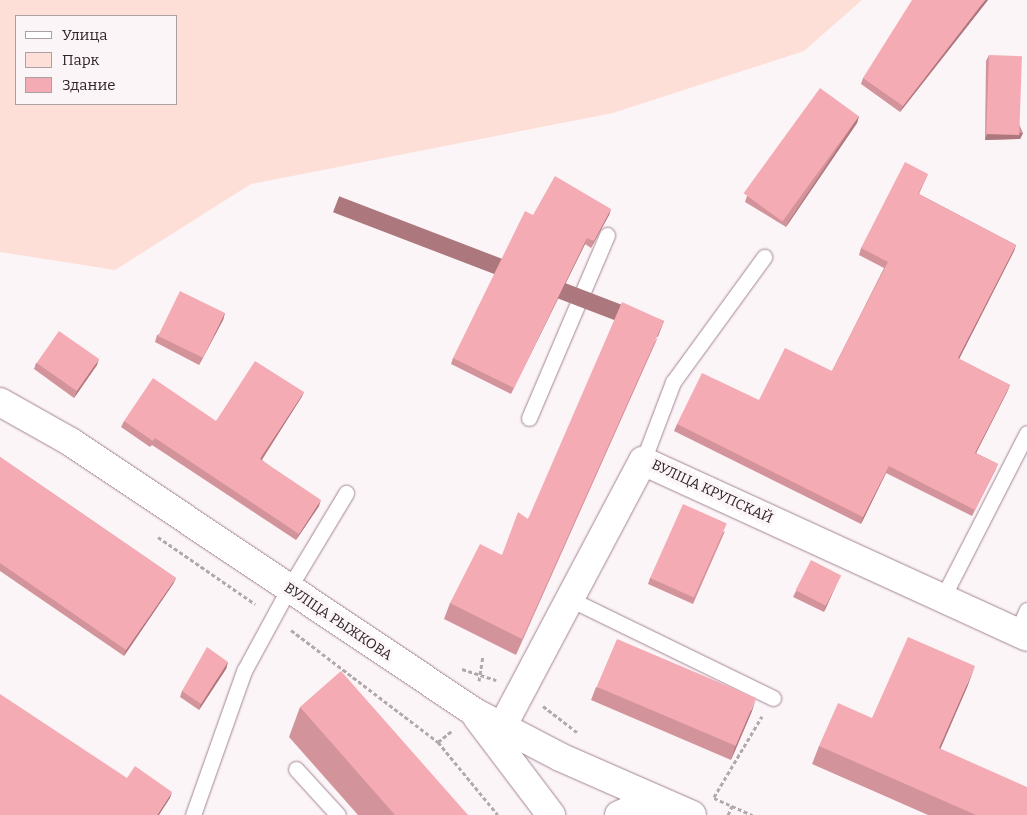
<!DOCTYPE html>
<meta charset="utf-8">
<style>
body{margin:0}
#map{position:relative;width:1027px;height:815px;overflow:hidden;background:#fcf5f8;font-family:Bitter,serif}
div>[style]{position:absolute}
[style*='--x']{left:calc(var(--x)*1px);top:calc(var(--y)*1px);width:calc(var(--w)*1px);rotate:calc(var(--a)*1deg)}
.green>*{inset:0;background:#fddfd7}
.path>*{height:3px;margin-top:-1.5px;transform-origin:0;background:repeating-linear-gradient(90deg,#b2a9ad 0 4px,transparent 0 6.5px)}
.roads{filter:drop-shadow(0 0 1px #a38594) drop-shadow(0 0 1px #a38594)}
.service>*{height:15px;margin:-7.5px;padding:0 7.5px;transform-origin:7.5px;border-radius:7.5px;background:#fff}
.minor>*{height:28px;margin:-14px;padding:0 14px;transform-origin:14px;border-radius:14px;background:#fff}
.secondary>*{height:28px;margin:-14px;padding:0 14px;transform-origin:14px;border-radius:14px;background:#fff}
.wall>*{inset:0;background:#d3939b}
.shaded-wall>*{inset:0;background:#ac787e;transform-origin:0 0}
.building>*{inset:0;background:#f5abb4;transform-origin:0 0}
span{translate:-50% -50%;white-space:nowrap;text-align:center;line-height:1.15;-webkit-text-stroke:5px #fcf5f8;paint-order:stroke}
.street-label{font-size:14px;color:#2f2329}
.legend{position:absolute;left:15px;top:15px;width:162px;height:90px;box-sizing:border-box;background:#fcf5f8;border:1px solid #aaa1a5;margin:0;padding:6px 9px;list-style:none;font-size:15px;color:#2f2329}
.legend li{display:flex;align-items:center;gap:10px;height:25px}
.legend b{width:25px;border:1px solid #aaa1a5}
</style>
<div id="map">
<div class="green">
<i style="clip-path:polygon(evenodd,0 0,862px 0,804px 51px,613px 113px,251px 184px,115px 270px,0 252px,0 0,16px 16px,176px 16px,176px 104px,16px 104px,16px 16px)"></i>
</div>
<div class="path">
<i style="--x:158;--y:537;--w:118;--a:34.6"></i>
<i style="--x:291;--y:630;--w:185;--a:37.3"></i>
<i style="--x:438;--y:742;--w:94;--a:50.6"></i>
<i style="--x:462;--y:669;--w:36;--a:18"></i>
<i style="--x:479;--y:681;--w:24;--a:-81"></i>
<i style="--x:543;--y:706;--w:44;--a:37.6"></i>
<i style="--x:438;--y:742;--w:19;--a:-39"></i>
<i style="--x:714;--y:797;--w:94;--a:-59.3"></i>
<i style="--x:714;--y:798;--w:42;--a:24.1"></i>
<i style="--x:728;--y:815;--w:10;--a:-66"></i>
</div>
<div class="roads">
<div class="service">
<i style="--x:529;--y:418;--w:199;--a:-66.9"></i>
<i style="--x:643;--y:461;--w:85;--a:-69.2"></i>
<i style="--x:673;--y:382;--w:155;--a:-53.9"></i>
<i style="--x:943;--y:597;--w:184;--a:-62.9"></i>
<i style="--x:570;--y:599;--w:226;--a:26"></i>
<i style="--x:1017;--y:632;--w:24;--a:-66"></i>
<i style="--x:296;--y:769;--w:62;--a:47.6"></i>
<i style="--x:193;--y:815;--w:153;--a:-70.5"></i>
<i style="--x:244;--y:671;--w:94;--a:-61.5"></i>
<i style="--x:289;--y:588;--w:111;--a:-59"></i>
</div>
<div class="minor">
<i style="--x:502;--y:727;--w:301;--a:-62.1"></i>
<i style="--x:643;--y:461;--w:422;--a:24.6"></i>
</div>
<div class="secondary">
<i style="--x:0;--y:402;--w:81;--a:29.4"></i>
<i style="--x:71;--y:442;--w:485;--a:33.8"></i>
<i style="--x:474;--y:712;--w:97;--a:27.6"></i>
<i style="--x:560;--y:757;--w:144;--a:23.7"></i>
<i style="--x:477;--y:717;--w:123;--a:52.9"></i>
<i style="--x:619;--y:815;--w:17;--a:-24"></i>
<i style="--x:635;--y:808;--w:33;--a:-3"></i>
</div>
</div>
<div class="wall">
<i style="clip-path:polygon(988px 0,900px 112px,861px 84px,863px 78px)"></i>
<i style="clip-path:polygon(989px 55px,1023px 133px,1020px 139px,985px 140px,986px 61px)"></i>
<i style="clip-path:polygon(859px 116px,857px 123px,786px 227px,745px 202px,747px 196px)"></i>
<i style="clip-path:polygon(928px 174px,919px 194px,1016px 245px,1014px 251px,959px 359px,1010px 385px,1007px 392px,976px 453px,998px 464px,995px 471px,972px 516px,886px 473px,861px 524px,674px 431px,677px 424px,759px 400px,832px 371px,884px 268px,859px 255px,861px 248px)"></i>
<i style="clip-path:polygon(611px 209px,609px 215px,591px 248px,585px 244px,511px 394px,451px 364px,453px 358px)"></i>
<i style="clip-path:polygon(225px 313px,223px 320px,199px 365px,155px 342px,157px 335px)"></i>
<i style="clip-path:polygon(658px 337px,516px 655px,444px 619px,450px 603px,502px 555px)"></i>
<i style="clip-path:polygon(36px 363px,97px 365px,74px 398px,34px 369px)"></i>
<i style="clip-path:polygon(304px 392px,301px 398px,262px 460px,319px 506px,296px 540px,152px 445px,150px 447px,121px 427px,124px 421px,216px 421px)"></i>
<i style="clip-path:polygon(0 457px,176px 578px,173px 584px,124px 656px,0 571px)"></i>
<i style="clip-path:polygon(725px 531px,693px 604px,648px 584px,650px 578px)"></i>
<i style="clip-path:polygon(838px 581px,824px 612px,793px 597px,796px 591px)"></i>
<i style="clip-path:polygon(228px 662px,226px 669px,199px 710px,180px 697px,182px 691px)"></i>
<i style="clip-path:polygon(968px 685px,940px 749px,1027px 815px,928px 815px,812px 764px,819px 746px,872px 718px)"></i>
<i style="clip-path:polygon(596px 687px,752px 711px,731px 760px,591px 700px)"></i>
<i style="clip-path:polygon(300px 707px,468px 815px,358px 815px,289px 737px)"></i>
</div>
<div class="shaded-wall">
<i style="clip-path:polygon(985px 0,988px 0,900px 112px,903px 106px)"></i>
<i style="clip-path:polygon(859px 116px,857px 123px,786px 227px,789px 221px)"></i>
<i style="clip-path:polygon(1023px 133px,1020px 139px,985px 140px,987px 134px)"></i>
<i style="clip-path:polygon(611px 209px,609px 215px,591px 248px,594px 241px)"></i>
<i style="clip-path:polygon(587px 238px,585px 244px,511px 394px,514px 388px)"></i>
<i style="clip-path:polygon(1016px 245px,1014px 251px,956px 365px,958px 358px)"></i>
<i style="clip-path:polygon(225px 313px,223px 320px,199px 365px,202px 358px)"></i>
<i style="left:664px;top:321px;width:17px;height:348px;rotate:111deg"></i>
<i style="clip-path:polygon(99px 359px,97px 365px,74px 398px,77px 391px)"></i>
<i style="clip-path:polygon(1010px 385px,1007px 392px,973px 459px,975px 453px)"></i>
<i style="clip-path:polygon(304px 392px,301px 398px,258px 465px,260px 459px)"></i>
<i style="clip-path:polygon(889px 466px,886px 473px,861px 524px,863px 517px)"></i>
<i style="clip-path:polygon(321px 500px,319px 506px,296px 540px,299px 534px)"></i>
<i style="clip-path:polygon(841px 575px,838px 581px,824px 612px,826px 605px)"></i>
<i style="clip-path:polygon(176px 578px,173px 584px,124px 656px,126px 650px)"></i>
<i style="clip-path:polygon(228px 662px,226px 669px,199px 710px,201px 704px)"></i>
<i style="clip-path:polygon(975px 666px,968px 685px,933px 766px,939px 748px)"></i>
<i style="clip-path:polygon(756px 699px,752px 711px,731px 760px,735px 747px)"></i>
<i style="clip-path:polygon(172px 792px,170px 798px,159px 815px,157px 815px)"></i>
</div>
<div class="building">
<i style="clip-path:polygon(912px 0,985px 0,903px 106px,863px 78px)"></i>
<i style="left:989px;top:55px;width:33px;height:79px;rotate:2deg"></i>
<i style="left:820px;top:88px;width:48px;height:130px;rotate:36deg"></i>
<i style="clip-path:polygon(905px 162px,928px 174px,918px 194px,1016px 245px,958px 358px,1010px 385px,975px 453px,998px 464px,975px 510px,889px 466px,863px 517px,677px 424px,702px 373px,759px 400px,785px 348px,832px 371px,888px 262px,861px 248px)"></i>
<i style="clip-path:polygon(555px 176px,611px 209px,594px 241px,587px 238px,514px 388px,453px 358px,525px 211px,533px 215px)"></i>
<i style="left:180px;top:291px;width:50px;height:50px;rotate:26deg"></i>
<i style="clip-path:polygon(622px 302px,664px 321px,522px 639px,450px 603px,480px 544px,502px 555px,518px 512px,528px 519px)"></i>
<i style="left:59px;top:331px;width:49px;height:39px;rotate:35deg"></i>
<i style="clip-path:polygon(255px 361px,304px 392px,260px 459px,321px 500px,299px 534px,155px 438px,153px 441px,124px 421px,153px 378px,216px 421px)"></i>
<i style="clip-path:polygon(0 457px,176px 578px,126px 650px,0 563px)"></i>
<i style="left:683px;top:504px;width:48px;height:81px;rotate:24deg"></i>
<i style="left:811px;top:560px;width:34px;height:34px;rotate:27deg"></i>
<i style="clip-path:polygon(908px 637px,975px 666px,939px 748px,1027px 787px,1027px 815px,976px 815px,819px 746px,838px 703px,872px 718px)"></i>
<i style="left:617px;top:639px;width:151px;height:52px;rotate:23deg"></i>
<i style="clip-path:polygon(207px 647px,228px 662px,201px 704px,182px 691px)"></i>
<i style="clip-path:polygon(341px 671px,468px 815px,395px 815px,300px 707px)"></i>
<i style="clip-path:polygon(0 694px,127px 778px,135px 766px,172px 792px,157px 815px,0 815px)"></i>
</div>
<div class="street-label">
<span style="left:712px;top:492px;rotate:25deg">ВУЛІЦА КРУПСКАЙ</span>
<span style="left:338px;top:622px;rotate:34deg">ВУЛІЦА РЫЖКОВА</span>
</div>
<ul class="legend">
<li><b style="height:6px;background:#fff"></b>Улица</li>
<li><b style="height:14px;background:#fddfd7"></b>Парк</li>
<li><b style="height:14px;background:#f5abb4"></b>Здание</li>
</ul>
</div>
